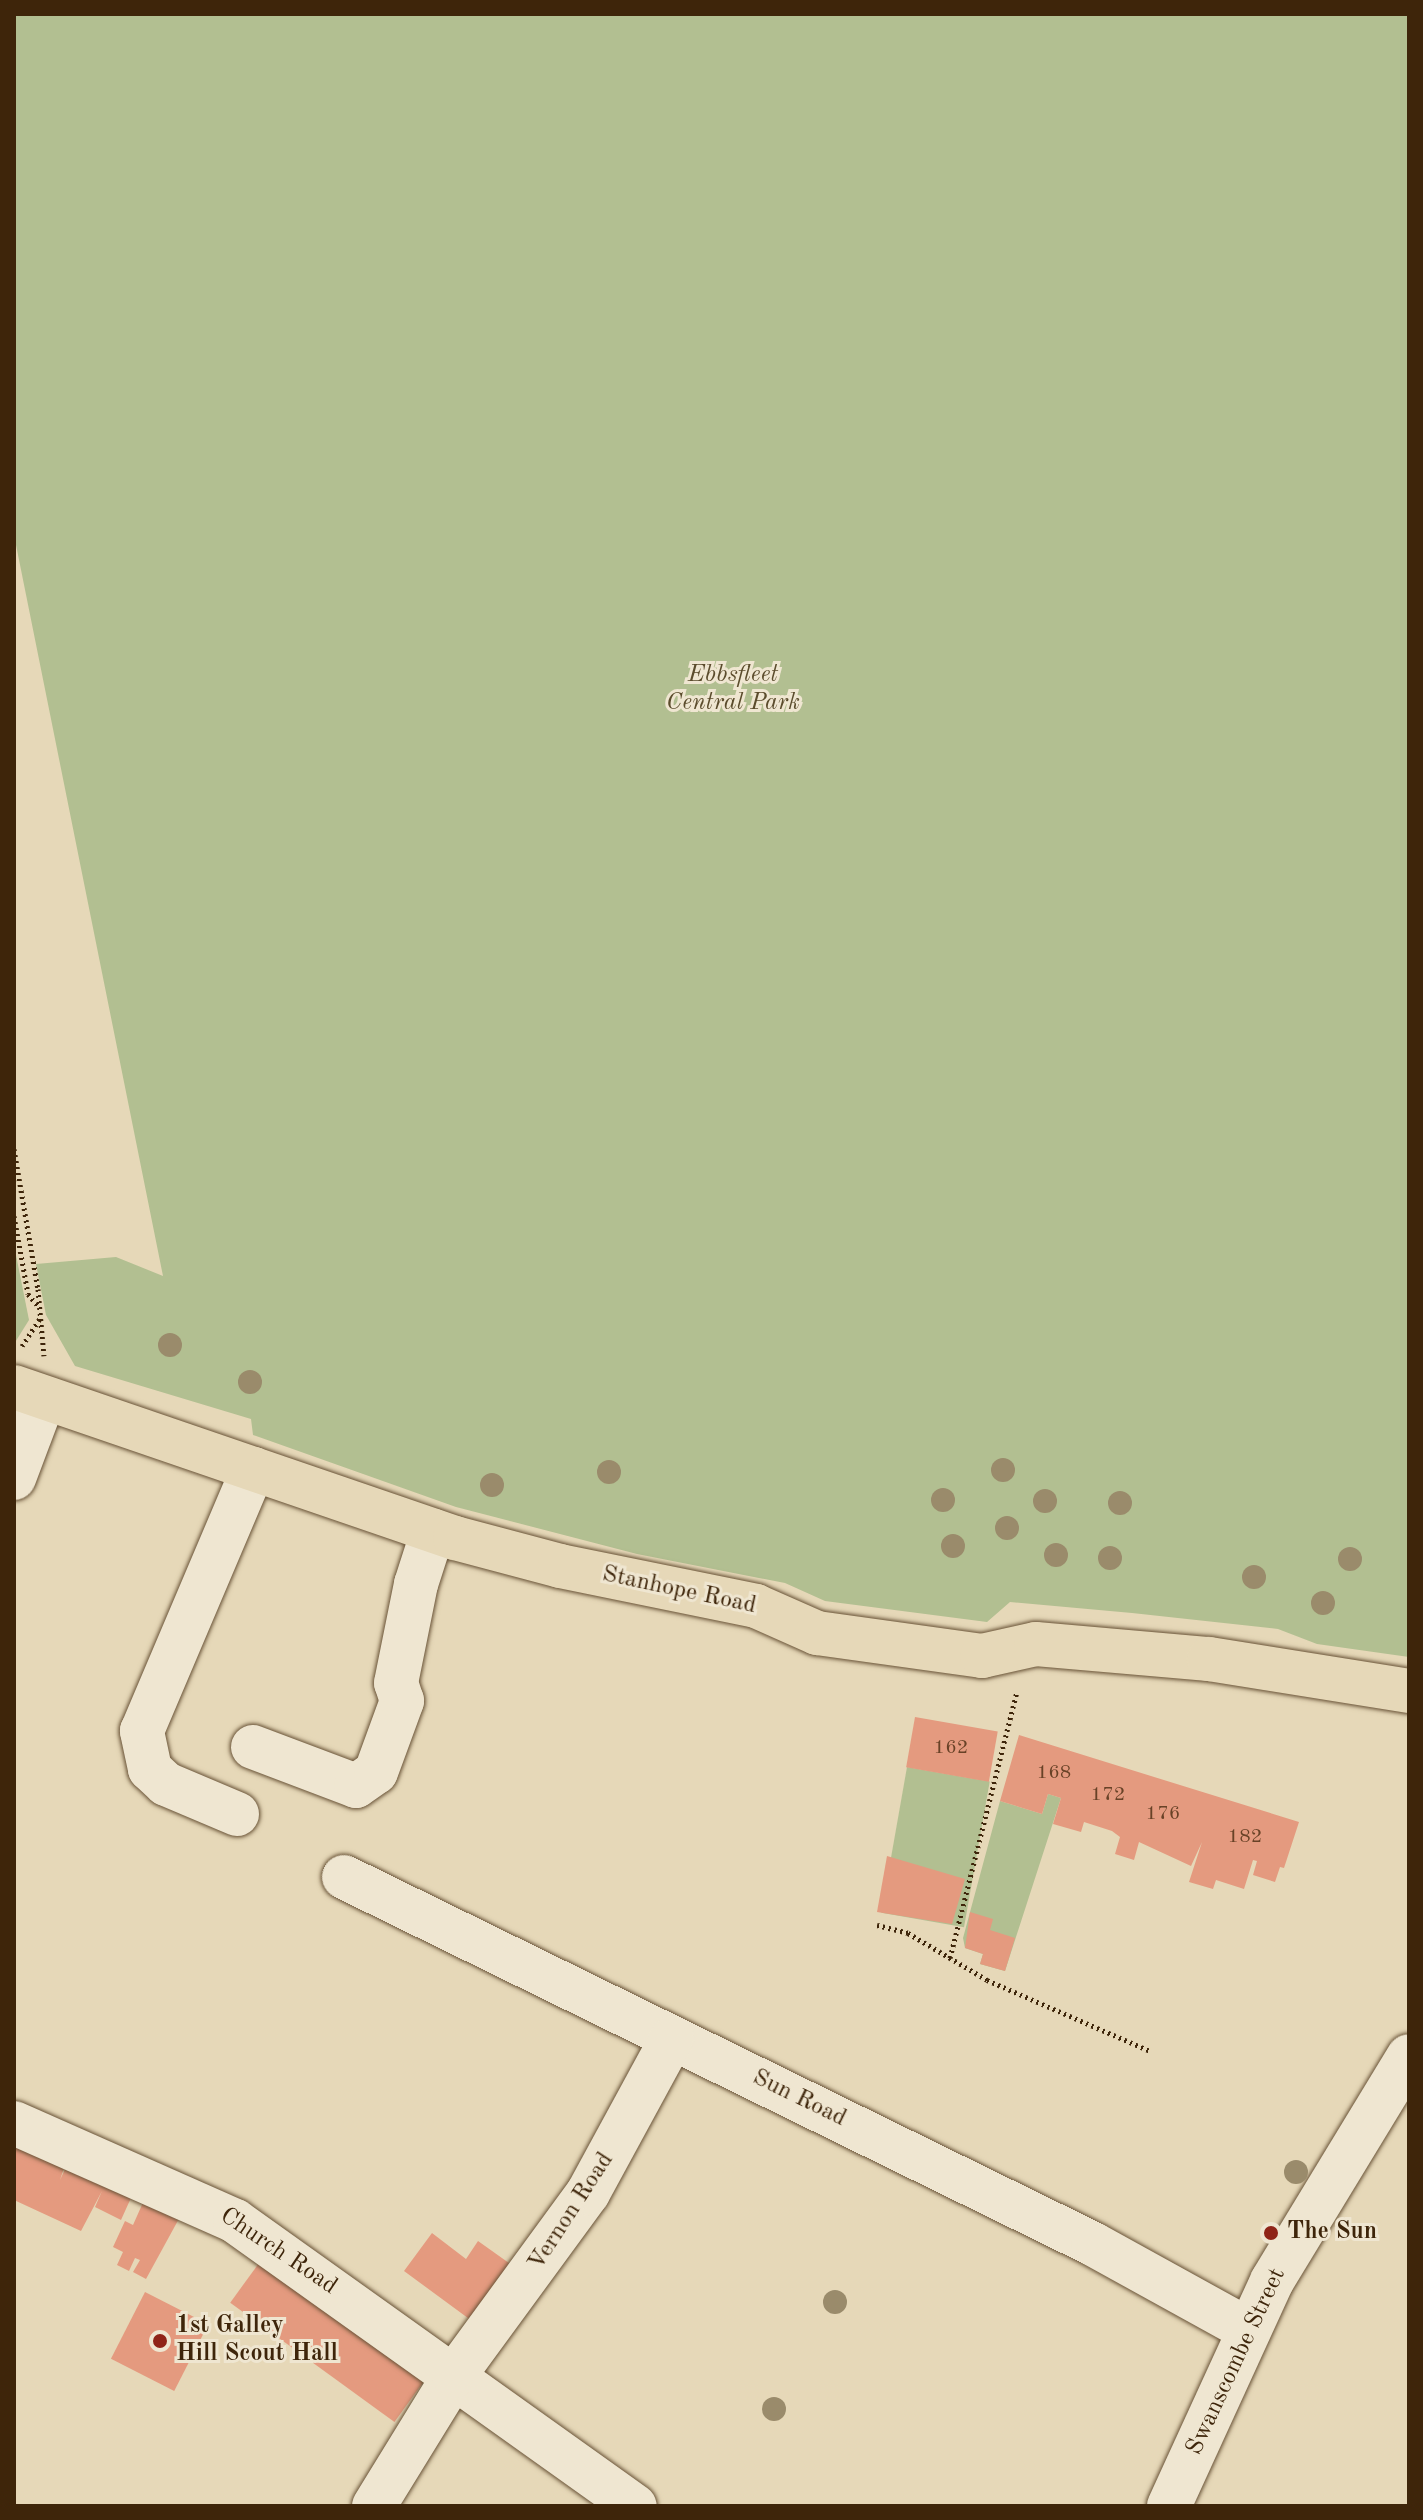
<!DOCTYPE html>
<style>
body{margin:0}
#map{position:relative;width:1423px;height:2520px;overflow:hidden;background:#e6d8b8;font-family:"Old Standard TT",serif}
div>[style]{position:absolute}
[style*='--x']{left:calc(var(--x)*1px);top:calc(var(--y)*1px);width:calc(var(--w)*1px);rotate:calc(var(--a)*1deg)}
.green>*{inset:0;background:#b2bf91;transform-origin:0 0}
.building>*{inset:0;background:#e49a7f;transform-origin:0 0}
.path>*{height:5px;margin-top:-2.5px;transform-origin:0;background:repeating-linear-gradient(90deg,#3e250a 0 2px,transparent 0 6px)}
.roads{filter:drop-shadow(0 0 2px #685236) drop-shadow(0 0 2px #685236)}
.minor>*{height:44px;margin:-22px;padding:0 22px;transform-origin:22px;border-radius:22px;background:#efe6d1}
.major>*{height:44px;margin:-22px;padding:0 22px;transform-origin:22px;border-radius:22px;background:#e6d8b8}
.trees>*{width:24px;height:24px;margin:-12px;border-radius:50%;background:#9a8b6b}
.dots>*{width:22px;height:22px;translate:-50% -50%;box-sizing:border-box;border:4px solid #efe6d1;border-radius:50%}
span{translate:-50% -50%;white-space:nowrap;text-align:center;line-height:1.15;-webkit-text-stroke:6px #efe6d1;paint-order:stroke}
.number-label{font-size:20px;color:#684227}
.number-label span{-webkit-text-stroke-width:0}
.park-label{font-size:24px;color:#5b4c2c;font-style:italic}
.street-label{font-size:24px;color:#3e250a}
.poi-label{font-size:24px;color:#3e250a;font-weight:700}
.left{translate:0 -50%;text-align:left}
.frame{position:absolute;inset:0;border:16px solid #3e250a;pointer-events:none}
</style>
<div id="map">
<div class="green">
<i style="clip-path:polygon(14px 14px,1409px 14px,1409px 1657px,1317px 1644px,1278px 1629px,1132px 1613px,1010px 1602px,987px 1622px,825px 1601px,785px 1583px,637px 1554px,456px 1507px,253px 1435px,251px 1419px,75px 1366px,46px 1315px,36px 1264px,116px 1257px,163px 1276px,14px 535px)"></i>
<i style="clip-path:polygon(14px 1245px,29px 1320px,14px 1344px)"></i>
<i style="left:907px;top:1767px;width:84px;height:148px;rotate:10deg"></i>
<i style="clip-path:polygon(1048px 1794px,1061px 1798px,1005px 1971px,980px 1964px,983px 1954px,965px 1948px,963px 1938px,1000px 1801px,1042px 1814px)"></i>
</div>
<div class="building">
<i style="left:915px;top:1717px;width:84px;height:51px;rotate:10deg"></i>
<i style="clip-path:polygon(1019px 1735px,1299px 1822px,1284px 1868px,1280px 1867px,1275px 1882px,1253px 1875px,1257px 1861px,1253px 1860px,1244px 1889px,1216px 1880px,1213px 1889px,1189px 1882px,1202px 1842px,1191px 1866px,1139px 1842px,1134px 1860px,1115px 1854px,1120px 1837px,1112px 1831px,1084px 1822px,1081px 1832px,1053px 1824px,1061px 1798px,1048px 1794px,1042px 1814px,1000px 1801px)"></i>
<i style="clip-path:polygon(887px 1856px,965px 1879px,952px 1924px,877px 1912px)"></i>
<i style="clip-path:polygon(970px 1912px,993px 1919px,990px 1930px,1015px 1938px,1005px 1971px,980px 1964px,983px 1954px,965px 1948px)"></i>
<i style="clip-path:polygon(14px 2146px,64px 2168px,60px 2180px,66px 2167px,105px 2187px,109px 2177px,135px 2189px,121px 2220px,95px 2207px,102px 2191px,81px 2231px,14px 2200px)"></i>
<i style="clip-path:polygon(145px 2198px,181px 2215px,146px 2279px,133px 2272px,140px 2260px,135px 2258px,129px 2271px,117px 2265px,123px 2252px,113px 2247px,125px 2221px,133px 2225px)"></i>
<i style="clip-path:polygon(432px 2233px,466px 2259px,478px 2241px,513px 2266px,472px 2321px,404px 2271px)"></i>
<i style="left:259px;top:2263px;width:203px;height:49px;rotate:36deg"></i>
<i style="left:145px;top:2292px;width:71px;height:75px;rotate:27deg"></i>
</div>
<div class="path">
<i style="--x:14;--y:1149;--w:142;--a:80.3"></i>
<i style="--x:38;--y:1289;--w:67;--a:84.9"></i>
<i style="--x:14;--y:1216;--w:79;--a:79.8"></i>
<i style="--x:28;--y:1294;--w:16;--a:50"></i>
<i style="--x:22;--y:1346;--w:33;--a:-57"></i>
<i style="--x:877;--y:1925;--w:32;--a:14"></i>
<i style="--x:908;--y:1933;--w:92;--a:30.7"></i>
<i style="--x:987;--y:1980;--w:178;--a:23.5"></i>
<i style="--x:950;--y:1958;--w:275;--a:-75.9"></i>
</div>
<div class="roads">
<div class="minor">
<i style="--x:14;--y:1478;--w:82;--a:-69.4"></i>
<i style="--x:253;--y:1747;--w:110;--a:20.7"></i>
<i style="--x:356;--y:1786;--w:24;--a:-35"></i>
<i style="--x:376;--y:1772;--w:76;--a:-69.9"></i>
<i style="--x:402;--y:1701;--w:19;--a:-108"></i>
<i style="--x:396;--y:1683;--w:101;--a:-78.6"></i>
<i style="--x:416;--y:1584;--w:56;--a:-72.2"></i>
<i style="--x:237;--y:1814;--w:77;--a:-157.1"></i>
<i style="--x:166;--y:1784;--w:22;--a:-137"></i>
<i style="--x:150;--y:1769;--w:39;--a:-102"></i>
<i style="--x:142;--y:1731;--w:285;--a:-67"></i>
<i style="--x:344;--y:1877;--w:834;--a:26.1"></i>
<i style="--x:1093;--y:2244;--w:178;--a:28.9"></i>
<i style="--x:14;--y:2123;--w:242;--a:23.9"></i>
<i style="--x:235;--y:2221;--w:491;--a:35.5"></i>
<i style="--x:374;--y:2506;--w:153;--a:-58.4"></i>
<i style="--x:454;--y:2376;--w:227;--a:-53.8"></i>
<i style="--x:588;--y:2193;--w:176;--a:-61.5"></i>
<i style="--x:1169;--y:2506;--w:247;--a:-65.4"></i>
<i style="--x:1272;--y:2281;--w:263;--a:-58.7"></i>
</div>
<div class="major">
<i style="--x:14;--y:1387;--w:466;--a:18.9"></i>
<i style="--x:455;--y:1538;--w:109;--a:14.9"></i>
<i style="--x:560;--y:1566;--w:200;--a:11.5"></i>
<i style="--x:756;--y:1606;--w:67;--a:23.9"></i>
<i style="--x:817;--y:1633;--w:167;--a:7.9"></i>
<i style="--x:982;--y:1656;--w:55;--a:-12.5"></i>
<i style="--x:1036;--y:1644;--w:174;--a:5"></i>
<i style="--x:1209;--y:1659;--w:203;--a:9.1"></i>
</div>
</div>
<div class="trees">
<i style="left:170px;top:1345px"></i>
<i style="left:250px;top:1382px"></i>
<i style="left:1003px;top:1470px"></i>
<i style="left:609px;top:1472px"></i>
<i style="left:492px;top:1485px"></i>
<i style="left:943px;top:1500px"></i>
<i style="left:1045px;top:1501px"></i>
<i style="left:1120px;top:1503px"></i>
<i style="left:1007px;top:1528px"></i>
<i style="left:953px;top:1546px"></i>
<i style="left:1056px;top:1555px"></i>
<i style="left:1110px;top:1558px"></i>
<i style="left:1350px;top:1559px"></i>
<i style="left:1254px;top:1577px"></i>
<i style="left:1323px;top:1603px"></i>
<i style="left:1296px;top:2172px"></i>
<i style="left:835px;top:2302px"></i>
<i style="left:774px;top:2409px"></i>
</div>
<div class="dots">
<i style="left:1271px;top:2233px;background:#8f2418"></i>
<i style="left:160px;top:2341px;background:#8f2418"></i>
</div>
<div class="number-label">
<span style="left:951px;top:1748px">162</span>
<span style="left:1054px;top:1773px">168</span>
<span style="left:1108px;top:1795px">172</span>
<span style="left:1163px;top:1814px">176</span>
<span style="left:1245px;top:1837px">182</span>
</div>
<div class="park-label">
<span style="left:733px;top:690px">Ebbsfleet<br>Central Park</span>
</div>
<div class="street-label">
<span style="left:679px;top:1591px;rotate:12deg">Stanhope Road</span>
<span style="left:799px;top:2099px;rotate:26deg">Sun Road</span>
<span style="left:572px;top:2212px;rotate:-57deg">Vernon Road</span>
<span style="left:278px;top:2252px;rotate:34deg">Church Road</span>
<span style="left:1237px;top:2362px;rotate:-65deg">Swanscombe Street</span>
</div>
<div class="poi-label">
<span class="left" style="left:1287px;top:2233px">The Sun</span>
<span class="left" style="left:176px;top:2341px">1st Galley<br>Hill Scout Hall</span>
</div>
<div class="frame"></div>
</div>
